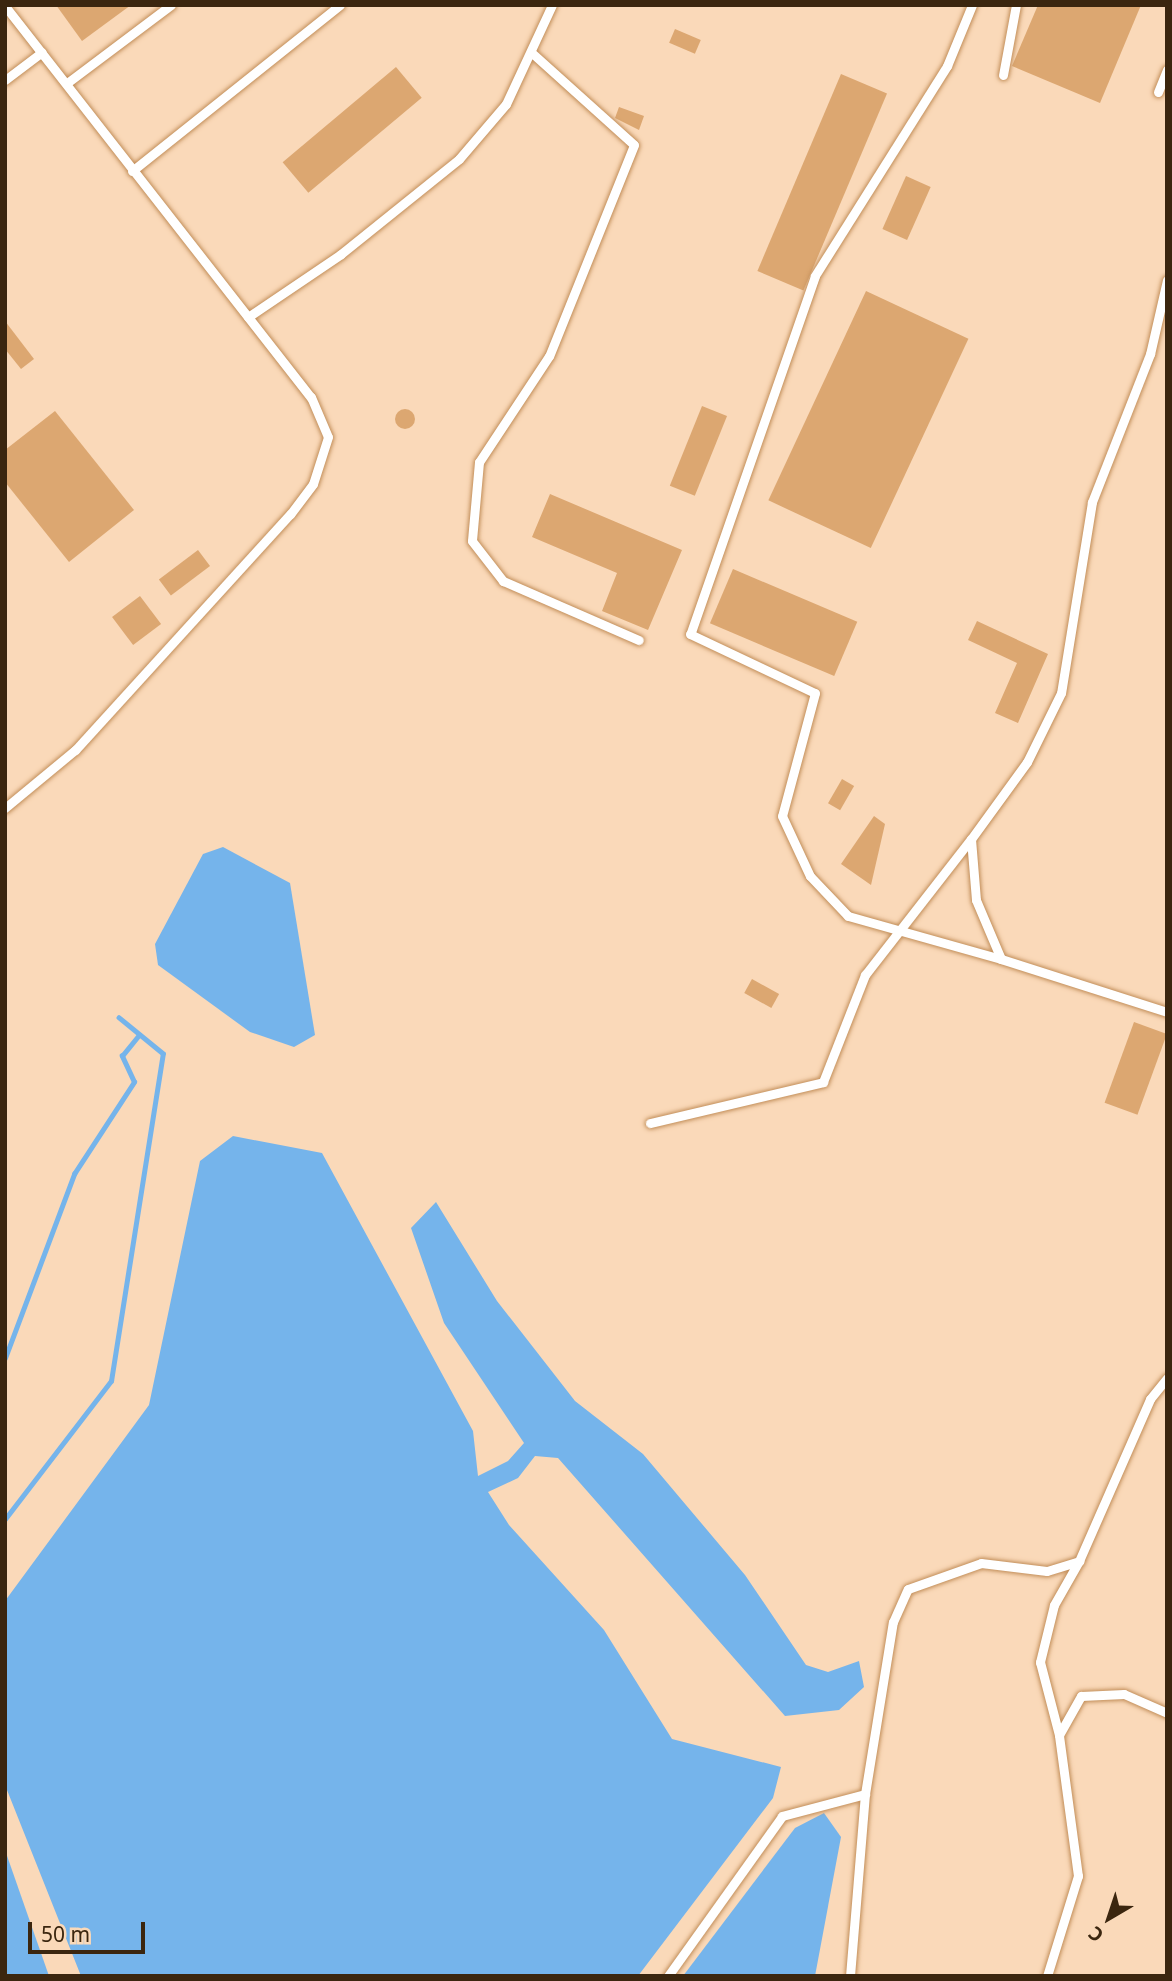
<!DOCTYPE html>
<meta charset="utf-8">
<style>
body{margin:0}
#map{position:relative;width:1172px;height:1981px;overflow:hidden;background:#fad9b9;font-family:"Noto Sans",sans-serif}
div>[style]{position:absolute}
[style*='--x']{left:calc(var(--x)*1px);top:calc(var(--y)*1px);width:calc(var(--w)*1px);rotate:calc(var(--a)*1deg)}
.water>*{inset:0;background:#75b4eb}
.stream>*{height:4.5px;margin:-2.25px;padding:0 2.25px;transform-origin:2.25px;border-radius:2.25px;background:#75b4eb}
.building>*{inset:0;background:#dca771;transform-origin:0 0}
.round{border-radius:50%}
.roads{filter:drop-shadow(0 0 2px #c28e59) drop-shadow(0 0 2px #c28e59)}
.lane>*{height:9px;margin:-4.5px;padding:0 4.5px;transform-origin:4.5px;border-radius:4.5px;background:#fff}
span{translate:-50% -50%;white-space:nowrap;text-align:center;line-height:1.15;-webkit-text-stroke:6px #fad9b9;paint-order:stroke}
.frame{position:absolute;inset:0;border:7px solid #3b260f;pointer-events:none}
.north{position:absolute;left:1074px;top:1883px;width:70px;height:70px;-webkit-text-stroke:5px #fad9b9;paint-order:stroke;rotate:219deg;font-size:19px;font-weight:700;line-height:28px;text-align:center;color:#3b260f}
.north::after{content:'';display:block;margin:auto;width:24px;height:32px;background:#3b260f;clip-path:polygon(50% 0,100% 100%,50% 72%,0 100%)}
.scale{position:absolute;left:28px;top:1922px;width:117px;height:32px;box-sizing:border-box;border:4px solid #3b260f;border-top:0;padding-left:9px;font-size:21px;line-height:24px;white-space:nowrap;color:#3b260f;-webkit-text-stroke:5px #fad9b9;paint-order:stroke}
</style>
<div id="map">
<div class="water">
<i style="clip-path:polygon(223px 847px,290px 883px,315px 1035px,294px 1047px,250px 1032px,158px 965px,155px 944px,203px 854px)"></i>
<i style="clip-path:polygon(233px 1136px,322px 1153px,473px 1431px,478px 1476px,508px 1461px,524px 1443px,444px 1323px,411px 1228px,436px 1202px,497px 1301px,575px 1401px,643px 1454px,745px 1575px,806px 1665px,828px 1672px,859px 1661px,864px 1687px,839px 1710px,785px 1716px,558px 1458px,535px 1456px,518px 1478px,488px 1492px,509px 1525px,604px 1630px,672px 1739px,781px 1767px,773px 1798px,638px 1976px,81px 1976px,5px 1785px,5px 1601px,149px 1405px,200px 1161px)"></i>
<i style="clip-path:polygon(824px 1813px,841px 1837px,815px 1976px,683px 1976px,795px 1828px)"></i>
<i style="clip-path:polygon(5px 1850px,49px 1976px,5px 1976px)"></i>
</div>
<div class="stream">
<i style="--x:5;--y:1358;--w:197;--a:-69.4"></i>
<i style="--x:74;--y:1174;--w:110;--a:-56.9"></i>
<i style="--x:134;--y:1082;--w:29;--a:-115"></i>
<i style="--x:122;--y:1056;--w:27;--a:-51"></i>
<i style="--x:5;--y:1519;--w:174;--a:-52.5"></i>
<i style="--x:111;--y:1381;--w:331;--a:-81"></i>
<i style="--x:163;--y:1054;--w:57;--a:-140.7"></i>
</div>
<div class="building">
<i style="clip-path:polygon(56px 5px,131px 5px,82px 41px)"></i>
<i style="clip-path:polygon(1038px 5px,1141px 5px,1100px 103px,1012px 66px)"></i>
<i style="left:675px;top:29px;width:28px;height:15px;rotate:23deg"></i>
<i style="left:396px;top:67px;width:40px;height:148px;rotate:50deg"></i>
<i style="left:841px;top:74px;width:50px;height:214px;rotate:23deg"></i>
<i style="clip-path:polygon(619px 107px,644px 116px,639px 130px,615px 118px)"></i>
<i style="left:906px;top:176px;width:27px;height:58px;rotate:24deg"></i>
<i style="left:866px;top:291px;width:113px;height:231px;rotate:25deg"></i>
<i style="clip-path:polygon(5px 321px,34px 359px,21px 369px,5px 349px)"></i>
<i style="left:702px;top:406px;width:27px;height:86px;rotate:22deg"></i>
<i class="round" style="left:395px;top:409px;width:20px;height:20px"></i>
<i style="clip-path:polygon(55px 411px,134px 510px,69px 562px,5px 482px,5px 450px)"></i>
<i style="clip-path:polygon(550px 494px,682px 550px,648px 630px,602px 611px,617px 573px,532px 537px)"></i>
<i style="left:198px;top:550px;width:20px;height:49px;rotate:53deg"></i>
<i style="left:733px;top:569px;width:135px;height:59px;rotate:23deg"></i>
<i style="left:140px;top:596px;width:35px;height:35px;rotate:53deg"></i>
<i style="clip-path:polygon(977px 621px,1048px 654px,1018px 723px,995px 713px,1017px 663px,968px 640px)"></i>
<i style="left:842px;top:779px;width:14px;height:28px;rotate:30deg"></i>
<i style="clip-path:polygon(874px 816px,885px 824px,871px 885px,841px 864px)"></i>
<i style="left:752px;top:979px;width:31px;height:16px;rotate:29deg"></i>
<i style="left:1134px;top:1022px;width:35px;height:86px;rotate:20deg"></i>
</div>
<div class="roads">
<div class="lane">
<i style="--x:972;--y:5;--w:66;--a:112.3"></i>
<i style="--x:947;--y:66;--w:248;--a:122.2"></i>
<i style="--x:815;--y:276;--w:379;--a:109.2"></i>
<i style="--x:690;--y:634;--w:138;--a:25.3"></i>
<i style="--x:815;--y:693;--w:127;--a:105"></i>
<i style="--x:782;--y:816;--w:66;--a:65"></i>
<i style="--x:810;--y:876;--w:55;--a:46.5"></i>
<i style="--x:848;--y:916;--w:159;--a:15.7"></i>
<i style="--x:5;--y:6;--w:497;--a:52"></i>
<i style="--x:311;--y:397;--w:43;--a:67"></i>
<i style="--x:328;--y:437;--w:49;--a:107.7"></i>
<i style="--x:313;--y:484;--w:38;--a:127"></i>
<i style="--x:290;--y:514;--w:319;--a:132.3"></i>
<i style="--x:75;--y:750;--w:91;--a:140.4"></i>
<i style="--x:532;--y:53;--w:137;--a:42"></i>
<i style="--x:634;--y:145;--w:227;--a:111.9"></i>
<i style="--x:549;--y:356;--w:127;--a:123.4"></i>
<i style="--x:479;--y:462;--w:79;--a:95.1"></i>
<i style="--x:472;--y:541;--w:51;--a:52.2"></i>
<i style="--x:503;--y:581;--w:148;--a:23.5"></i>
<i style="--x:1003;--y:75;--w:71;--a:-79.5"></i>
<i style="--x:5;--y:80;--w:46;--a:-37.1"></i>
<i style="--x:67;--y:83;--w:130;--a:-36.9"></i>
<i style="--x:1158;--y:92;--w:24;--a:-68"></i>
<i style="--x:132;--y:171;--w:266;--a:-38.6"></i>
<i style="--x:1167;--y:280;--w:76;--a:102.9"></i>
<i style="--x:1150;--y:354;--w:159;--a:111.4"></i>
<i style="--x:1092;--y:502;--w:193;--a:99.2"></i>
<i style="--x:1061;--y:693;--w:77;--a:116.2"></i>
<i style="--x:1027;--y:762;--w:95;--a:126"></i>
<i style="--x:971;--y:839;--w:61;--a:85.3"></i>
<i style="--x:976;--y:900;--w:64;--a:67"></i>
<i style="--x:1001;--y:959;--w:174;--a:17.7"></i>
<i style="--x:248;--y:317;--w:112;--a:-34.1"></i>
<i style="--x:341;--y:254;--w:151;--a:-38.8"></i>
<i style="--x:459;--y:159;--w:72;--a:-49.5"></i>
<i style="--x:506;--y:104;--w:109;--a:-65.1"></i>
<i style="--x:650;--y:1123;--w:178;--a:-13.3"></i>
<i style="--x:823;--y:1082;--w:115;--a:-68.6"></i>
<i style="--x:865;--y:975;--w:172;--a:-52.1"></i>
<i style="--x:1079;--y:1561;--w:177;--a:-66.3"></i>
<i style="--x:1150;--y:1399;--w:27;--a:-51"></i>
<i style="--x:668;--y:1976;--w:196;--a:-54.5"></i>
<i style="--x:782;--y:1816;--w:86;--a:-14.8"></i>
<i style="--x:850;--y:1976;--w:183;--a:-85.3"></i>
<i style="--x:865;--y:1794;--w:174;--a:-80.8"></i>
<i style="--x:893;--y:1622;--w:36;--a:-66"></i>
<i style="--x:908;--y:1589;--w:77;--a:-19.6"></i>
<i style="--x:981;--y:1563;--w:66;--a:6.9"></i>
<i style="--x:1047;--y:1571;--w:34;--a:-17"></i>
<i style="--x:1079;--y:1561;--w:51;--a:119.6"></i>
<i style="--x:1054;--y:1605;--w:59;--a:103.8"></i>
<i style="--x:1040;--y:1662;--w:75;--a:75.4"></i>
<i style="--x:1047;--y:1976;--w:105;--a:-72.8"></i>
<i style="--x:1078;--y:1876;--w:142;--a:-97.7"></i>
<i style="--x:1059;--y:1735;--w:45;--a:-60.6"></i>
<i style="--x:1081;--y:1696;--w:43;--a:-2.7"></i>
<i style="--x:1124;--y:1694;--w:47;--a:23.8"></i>
</div>
</div>
<div class="frame"></div>
<div class="north">С</div>
<div class="scale">50 m</div>
</div>
